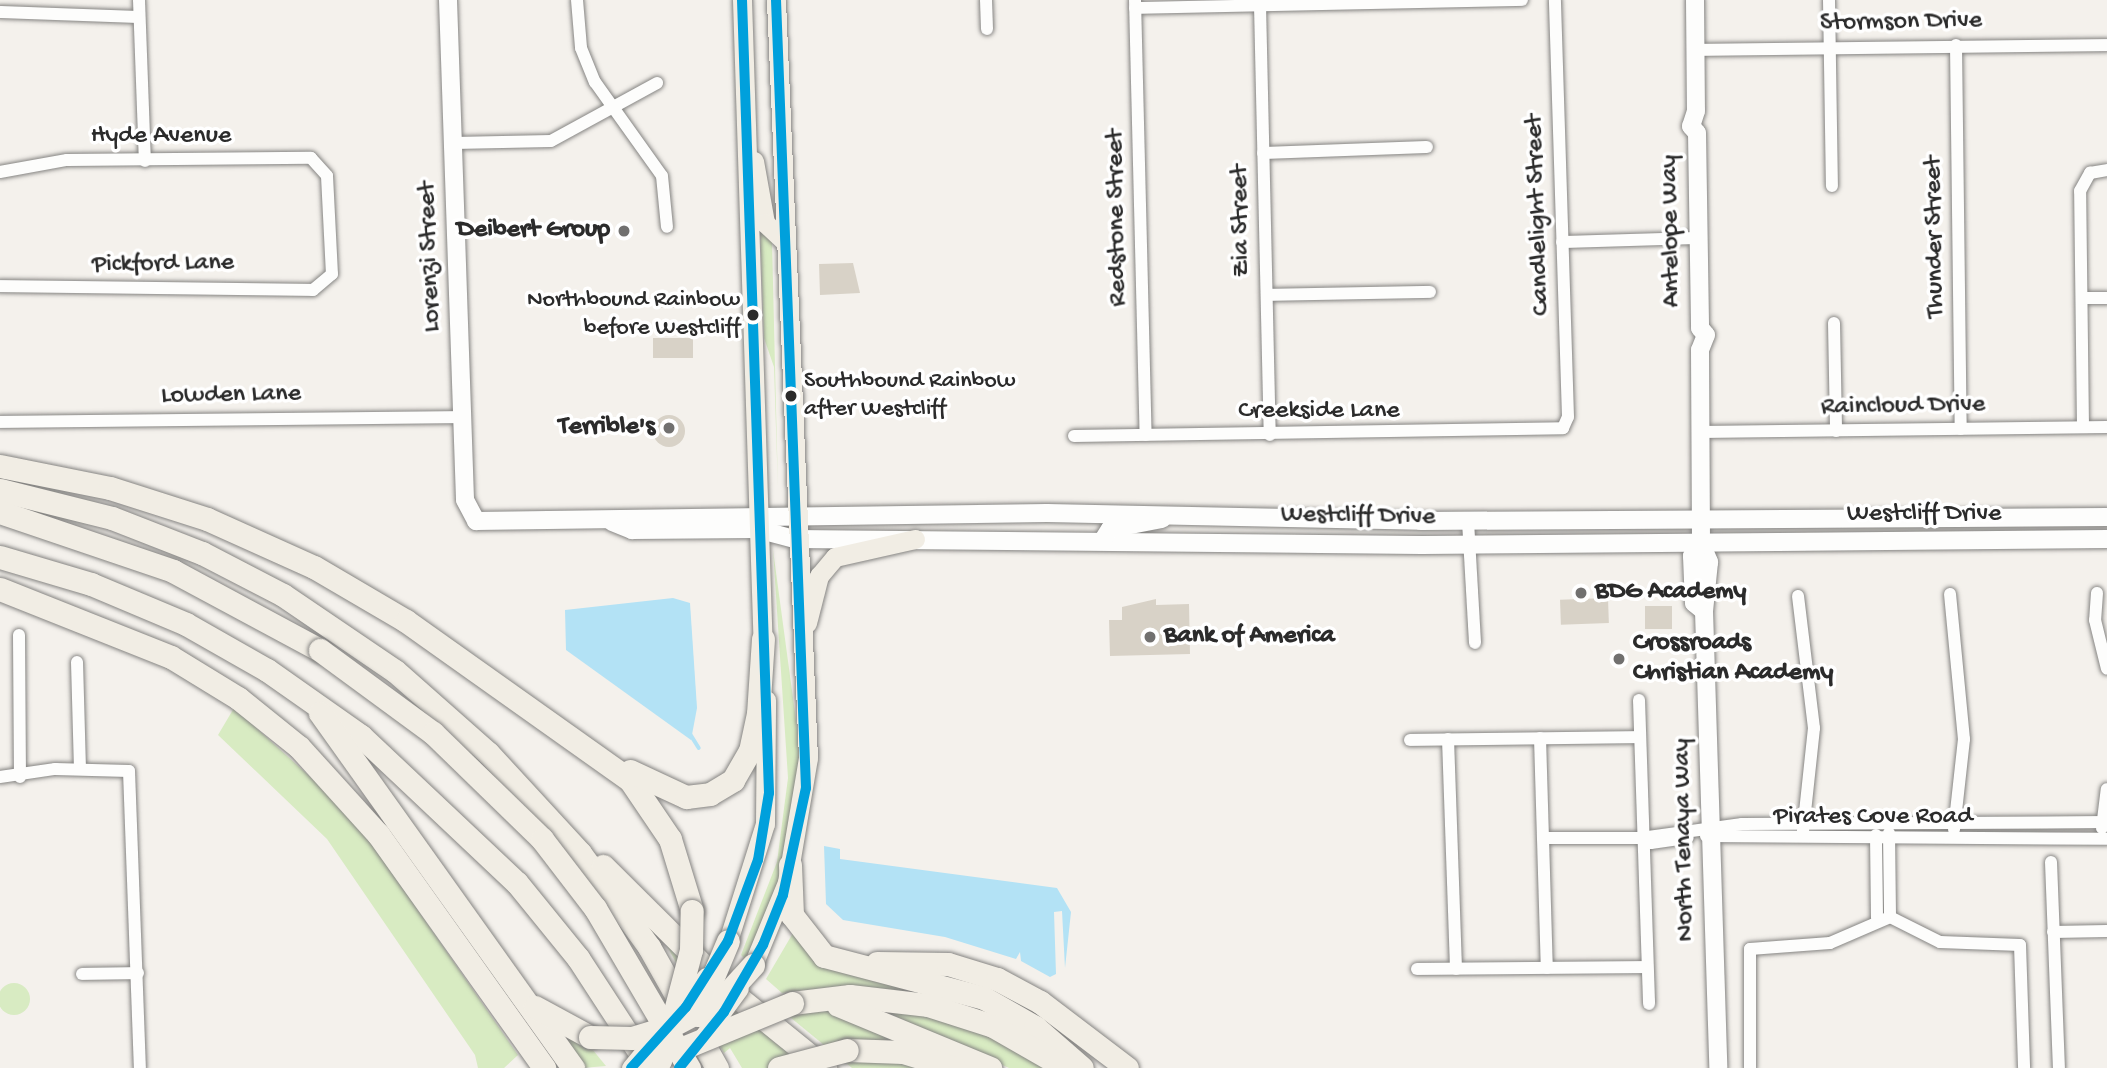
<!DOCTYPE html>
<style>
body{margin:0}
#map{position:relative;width:2107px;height:1068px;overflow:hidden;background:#f4f1ec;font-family:"Gochi Hand",sans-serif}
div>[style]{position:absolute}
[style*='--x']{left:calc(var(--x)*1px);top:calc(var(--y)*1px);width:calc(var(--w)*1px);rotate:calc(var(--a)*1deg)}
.green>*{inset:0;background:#d8ebc2}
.round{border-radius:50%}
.water>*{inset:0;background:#b3e2f5}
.stream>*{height:3.5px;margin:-1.75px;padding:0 1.75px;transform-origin:1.75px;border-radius:1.75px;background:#b3e2f5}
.building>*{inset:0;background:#d8d2c7;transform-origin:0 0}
.roads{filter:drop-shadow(0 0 2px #858482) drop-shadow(0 0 2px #858482)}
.street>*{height:12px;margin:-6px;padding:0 6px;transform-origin:6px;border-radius:6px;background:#fdfdfc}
.secondary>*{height:18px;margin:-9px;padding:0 9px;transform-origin:9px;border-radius:9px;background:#fdfdfc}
.primary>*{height:19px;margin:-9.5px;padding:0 9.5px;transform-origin:9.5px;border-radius:9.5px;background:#f1ede4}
.highway>*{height:23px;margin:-11.5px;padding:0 11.5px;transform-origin:11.5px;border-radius:11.5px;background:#f1ede4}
.bridges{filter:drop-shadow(0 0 2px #858482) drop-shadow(0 0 2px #858482)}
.primary-bridge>*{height:19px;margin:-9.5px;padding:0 9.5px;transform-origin:9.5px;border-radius:9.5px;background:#f1ede4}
.highway-bridge>*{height:23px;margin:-11.5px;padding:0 11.5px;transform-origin:11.5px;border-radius:11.5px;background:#f1ede4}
.bus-1>*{height:10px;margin:-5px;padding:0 5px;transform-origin:5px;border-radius:5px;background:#00a0dc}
.dots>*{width:19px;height:19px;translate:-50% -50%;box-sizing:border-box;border:4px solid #fff;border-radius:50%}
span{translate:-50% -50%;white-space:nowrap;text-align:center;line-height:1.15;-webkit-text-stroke:7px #fff;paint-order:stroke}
.bus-label{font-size:24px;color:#2b2b2b}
.right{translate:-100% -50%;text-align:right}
.left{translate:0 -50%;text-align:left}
.street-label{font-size:26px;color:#2b2b2b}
.poi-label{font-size:26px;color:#2b2b2b;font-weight:700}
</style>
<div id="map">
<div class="green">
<i style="clip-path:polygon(759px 198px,772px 242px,778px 490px,774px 367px,764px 338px)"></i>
<i style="clip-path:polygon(773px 550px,800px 750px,785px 864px,747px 961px,741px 955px,777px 862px,788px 778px)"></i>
<i style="clip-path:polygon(234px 708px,338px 802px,377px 851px,518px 1055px,504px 1068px,478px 1068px,475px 1055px,327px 839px,218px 735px)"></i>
<i style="clip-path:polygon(657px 927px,774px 1042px,808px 1068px,742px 1068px,730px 1048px,724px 1053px)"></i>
<i style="clip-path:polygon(793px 933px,832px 969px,940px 992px,1000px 1015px,834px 987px,782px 993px,766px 979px)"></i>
<i class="round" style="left:-2px;top:983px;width:32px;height:32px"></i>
<i style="clip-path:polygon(873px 1006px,956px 1019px,1054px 1068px,1009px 1068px)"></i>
<i style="clip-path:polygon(825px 1010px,857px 1016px,938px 1068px,852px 1068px,785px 1013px)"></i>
<i style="clip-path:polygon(560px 1036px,588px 1044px,606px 1066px,582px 1068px)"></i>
</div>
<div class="water">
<i style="clip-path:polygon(673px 598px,690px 603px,697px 708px,691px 740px,566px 650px,565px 610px)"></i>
<i style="clip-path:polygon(824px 846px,840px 849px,840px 859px,1057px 888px,1071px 912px,1065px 968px,1062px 911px,1054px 912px,1056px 974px,1050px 977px,1021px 961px,1020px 952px,1016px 959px,945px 937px,843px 920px,826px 904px)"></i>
</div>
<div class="stream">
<i style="--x:691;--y:735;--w:15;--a:58"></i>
</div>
<div class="building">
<i style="clip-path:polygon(853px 263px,860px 293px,820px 295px,819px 264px)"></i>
<i style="left:657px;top:295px;width:36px;height:13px"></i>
<i style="left:693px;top:338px;width:20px;height:40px;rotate:90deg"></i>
<i class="round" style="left:653px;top:415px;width:32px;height:32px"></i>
<i style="left:1608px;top:598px;width:25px;height:48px;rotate:88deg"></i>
<i style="clip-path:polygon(1156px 599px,1156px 605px,1189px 604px,1190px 654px,1110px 656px,1109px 620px,1122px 620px,1122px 607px)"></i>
<i style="left:1645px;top:606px;width:27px;height:23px"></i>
</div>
<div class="roads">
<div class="street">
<i style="--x:139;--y:0;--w:161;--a:87.9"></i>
<i style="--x:577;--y:0;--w:48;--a:85.2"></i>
<i style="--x:581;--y:48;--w:37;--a:68"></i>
<i style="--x:595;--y:82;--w:115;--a:54.5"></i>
<i style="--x:662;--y:176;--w:51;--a:84.4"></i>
<i style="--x:986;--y:0;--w:29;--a:88"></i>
<i style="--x:1135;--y:0;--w:435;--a:88.6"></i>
<i style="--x:1829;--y:0;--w:186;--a:89.1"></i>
<i style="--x:1260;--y:5;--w:430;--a:88.7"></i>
<i style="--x:1135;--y:8;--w:387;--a:-1.2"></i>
<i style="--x:0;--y:12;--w:139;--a:2.1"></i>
<i style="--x:1956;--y:45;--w:384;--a:89.3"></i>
<i style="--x:1695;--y:50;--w:412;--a:-0.7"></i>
<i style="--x:454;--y:143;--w:97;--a:-1.2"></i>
<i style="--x:551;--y:141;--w:121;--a:-28.7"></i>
<i style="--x:1263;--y:153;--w:164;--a:-2.1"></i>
<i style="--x:0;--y:172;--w:68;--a:-10.2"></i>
<i style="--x:67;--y:160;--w:244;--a:-0.5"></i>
<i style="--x:311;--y:158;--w:24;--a:48"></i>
<i style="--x:327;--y:176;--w:98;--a:87.1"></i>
<i style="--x:332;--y:274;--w:25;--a:140"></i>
<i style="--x:313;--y:290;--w:313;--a:-179.3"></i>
<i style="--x:1562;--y:242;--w:136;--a:-1.7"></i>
<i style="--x:1267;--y:295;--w:163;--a:-1.1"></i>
<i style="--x:2082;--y:298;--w:25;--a:0"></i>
<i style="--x:1834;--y:323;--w:108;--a:88.9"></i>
<i style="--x:0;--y:422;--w:462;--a:-0.6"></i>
<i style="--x:2083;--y:427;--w:236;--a:-90.7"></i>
<i style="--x:2080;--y:191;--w:21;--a:-61"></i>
<i style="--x:2090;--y:173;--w:17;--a:-10"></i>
<i style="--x:1700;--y:432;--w:407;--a:-0.7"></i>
<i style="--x:1074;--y:436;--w:489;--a:-0.9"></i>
<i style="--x:1563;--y:428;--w:12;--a:-66"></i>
<i style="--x:1568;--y:417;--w:417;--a:-91.8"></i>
<i style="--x:1468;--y:521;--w:122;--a:86.7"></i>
<i style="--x:2097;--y:593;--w:27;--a:94"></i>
<i style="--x:2095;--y:620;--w:50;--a:76.2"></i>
<i style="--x:1950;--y:594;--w:146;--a:84.5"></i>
<i style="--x:1964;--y:739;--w:91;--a:96.3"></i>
<i style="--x:1798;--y:596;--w:133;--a:83.1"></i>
<i style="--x:1814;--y:728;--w:104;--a:96.1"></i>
<i style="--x:19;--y:635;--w:142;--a:89.6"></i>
<i style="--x:77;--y:662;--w:107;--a:88.4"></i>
<i style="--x:1639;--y:700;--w:304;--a:88.1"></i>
<i style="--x:1540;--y:738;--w:230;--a:88.3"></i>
<i style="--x:1448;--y:739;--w:230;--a:88"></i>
<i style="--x:1410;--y:740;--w:230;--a:-0.7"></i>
<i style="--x:0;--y:777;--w:56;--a:-8.3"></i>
<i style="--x:55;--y:769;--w:74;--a:1.5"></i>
<i style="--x:129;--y:771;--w:297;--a:87.9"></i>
<i style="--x:2102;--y:828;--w:39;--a:-83"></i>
<i style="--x:1889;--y:833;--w:84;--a:89.3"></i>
<i style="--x:1876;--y:835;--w:83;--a:89.3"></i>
<i style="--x:1706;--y:836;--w:401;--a:0.4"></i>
<i style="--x:1543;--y:838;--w:98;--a:0"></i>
<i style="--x:1641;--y:838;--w:102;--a:-7.9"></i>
<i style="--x:1742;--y:824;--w:365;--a:-0.3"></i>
<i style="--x:1641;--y:838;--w:11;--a:27"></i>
<i style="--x:1651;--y:843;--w:37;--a:-8"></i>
<i style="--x:2051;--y:862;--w:206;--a:87.8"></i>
<i style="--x:2053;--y:932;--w:54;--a:-1.1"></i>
<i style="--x:1417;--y:969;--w:229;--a:-0.5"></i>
<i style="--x:82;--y:974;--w:56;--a:-1"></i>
<i style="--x:1750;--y:1068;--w:119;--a:-90"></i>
<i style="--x:1750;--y:949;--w:80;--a:-4.3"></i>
<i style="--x:1830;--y:943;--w:65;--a:-23.4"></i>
<i style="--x:1890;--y:917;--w:56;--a:26.6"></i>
<i style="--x:1940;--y:942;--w:80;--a:2.1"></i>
<i style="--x:2020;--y:945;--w:123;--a:88.1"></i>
</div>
<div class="secondary">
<i style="--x:448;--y:0;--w:500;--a:88.05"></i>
<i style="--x:465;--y:500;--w:24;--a:62"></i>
<i style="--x:476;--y:521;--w:571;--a:-0.8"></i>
<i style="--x:1047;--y:513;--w:374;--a:1.2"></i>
<i style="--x:1421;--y:521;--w:686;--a:-0.33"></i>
<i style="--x:1695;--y:0;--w:111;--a:89.5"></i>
<i style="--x:1696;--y:111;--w:16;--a:108"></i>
<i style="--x:1691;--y:126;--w:9;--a:49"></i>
<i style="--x:1697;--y:133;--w:195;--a:89.1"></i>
<i style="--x:1700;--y:328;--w:9;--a:49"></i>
<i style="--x:1706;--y:335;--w:16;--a:112"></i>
<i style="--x:1700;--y:350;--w:193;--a:89.7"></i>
<i style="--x:1701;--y:543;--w:21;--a:67"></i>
<i style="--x:1709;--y:562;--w:49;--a:95.8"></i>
<i style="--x:1704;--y:611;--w:457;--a:88.2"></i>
<i style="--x:612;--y:522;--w:22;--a:22"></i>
<i style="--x:632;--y:530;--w:125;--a:-0.5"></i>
<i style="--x:757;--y:529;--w:39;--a:15"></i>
<i style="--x:795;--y:539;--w:627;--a:0.55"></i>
<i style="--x:1422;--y:545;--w:685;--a:-0.5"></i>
<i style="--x:1103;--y:540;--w:13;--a:-58"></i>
<i style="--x:1110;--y:529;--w:53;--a:-10.9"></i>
<i style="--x:1701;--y:543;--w:16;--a:125"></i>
<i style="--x:1692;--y:556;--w:47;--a:87.6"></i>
<i style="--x:1694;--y:603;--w:13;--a:39"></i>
</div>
<div class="primary">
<i style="--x:742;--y:0;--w:652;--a:88.16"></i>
<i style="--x:754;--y:161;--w:63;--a:79.9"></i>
<i style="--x:765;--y:223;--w:26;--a:43"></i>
<i style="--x:807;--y:623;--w:49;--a:-75.7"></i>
<i style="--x:819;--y:576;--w:25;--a:-50"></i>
<i style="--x:835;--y:557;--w:82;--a:-12.7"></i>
<i style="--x:728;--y:941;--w:123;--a:-72.5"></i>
<i style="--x:765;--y:824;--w:124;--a:-89.5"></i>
<i style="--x:753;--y:965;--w:90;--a:-67.7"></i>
<i style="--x:787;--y:882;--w:126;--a:-80.4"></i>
<i style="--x:808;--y:758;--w:759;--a:-92.42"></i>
</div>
<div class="highway">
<i style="--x:0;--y:466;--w:112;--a:11.3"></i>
<i style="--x:110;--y:488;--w:102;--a:17.7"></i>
<i style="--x:207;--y:519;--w:117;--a:24.2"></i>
<i style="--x:314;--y:567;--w:107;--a:30.4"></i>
<i style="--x:406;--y:621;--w:275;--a:35.4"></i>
<i style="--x:630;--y:780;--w:71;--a:55.9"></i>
<i style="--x:670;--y:839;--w:75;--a:73"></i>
<i style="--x:0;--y:490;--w:115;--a:14"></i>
<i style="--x:112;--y:518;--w:97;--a:21.3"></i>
<i style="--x:202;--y:553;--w:91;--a:27.4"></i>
<i style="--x:283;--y:595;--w:135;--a:34.2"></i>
<i style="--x:395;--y:671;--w:124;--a:41.4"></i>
<i style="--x:488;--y:753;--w:136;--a:47.4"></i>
<i style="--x:580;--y:853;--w:117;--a:53.7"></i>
<i style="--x:649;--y:947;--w:139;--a:60.7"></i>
<i style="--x:0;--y:512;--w:183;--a:18.8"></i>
<i style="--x:173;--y:571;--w:167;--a:28.3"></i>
<i style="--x:0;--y:557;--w:95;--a:16.5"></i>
<i style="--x:91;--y:584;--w:103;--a:22.8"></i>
<i style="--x:186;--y:624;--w:93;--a:29.6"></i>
<i style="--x:267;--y:670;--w:115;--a:35.1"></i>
<i style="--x:361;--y:736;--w:214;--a:43.3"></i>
<i style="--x:517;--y:883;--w:97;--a:50.9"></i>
<i style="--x:578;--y:958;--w:113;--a:56.9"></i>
<i style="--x:0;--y:589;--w:184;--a:21.7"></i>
<i style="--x:171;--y:657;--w:79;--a:31.5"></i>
<i style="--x:238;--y:698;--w:78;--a:38.8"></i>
<i style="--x:299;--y:747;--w:118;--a:47.8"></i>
<i style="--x:378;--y:834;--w:287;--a:54.6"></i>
<i style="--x:320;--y:713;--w:436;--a:54.5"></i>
<i style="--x:630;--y:771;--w:62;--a:24.9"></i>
<i style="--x:686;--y:797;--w:24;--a:-7"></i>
<i style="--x:710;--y:794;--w:27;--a:-31"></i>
<i style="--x:733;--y:780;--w:34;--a:-60"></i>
<i style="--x:750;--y:751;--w:38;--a:-78"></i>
<i style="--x:758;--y:714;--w:75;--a:-86.2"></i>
<i style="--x:790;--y:865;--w:50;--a:87.7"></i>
<i style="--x:792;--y:915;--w:52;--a:52"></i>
<i style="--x:824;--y:956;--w:165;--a:14.7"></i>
<i style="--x:984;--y:998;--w:59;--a:29.6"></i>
<i style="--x:1035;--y:1027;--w:62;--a:41.1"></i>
<i style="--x:603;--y:866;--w:172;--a:44.8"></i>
<i style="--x:725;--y:987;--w:129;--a:39"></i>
<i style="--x:877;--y:963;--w:71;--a:0.8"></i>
<i style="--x:948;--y:964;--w:51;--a:17"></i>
<i style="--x:997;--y:979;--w:49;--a:28.1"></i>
<i style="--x:1040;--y:1002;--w:109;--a:37.2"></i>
<i style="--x:792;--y:1003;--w:58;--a:-6.9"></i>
<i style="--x:850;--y:996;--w:79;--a:6.6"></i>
<i style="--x:928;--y:1005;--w:68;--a:17.9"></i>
<i style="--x:993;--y:1026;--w:84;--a:29.9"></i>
<i style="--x:838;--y:1005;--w:165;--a:22.5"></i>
<i style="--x:535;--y:1007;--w:63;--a:28.6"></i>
<i style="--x:847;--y:1050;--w:56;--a:2"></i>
<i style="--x:903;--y:1052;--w:54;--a:17.1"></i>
</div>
</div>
<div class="bridges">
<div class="primary-bridge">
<i style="--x:701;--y:1040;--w:64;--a:-53.8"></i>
<i style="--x:631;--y:1068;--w:118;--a:-50.5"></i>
</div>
<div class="highway-bridge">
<i style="--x:320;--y:650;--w:140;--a:36.3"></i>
<i style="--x:433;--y:733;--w:152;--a:44.2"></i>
<i style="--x:542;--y:839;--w:87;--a:52.5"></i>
<i style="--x:595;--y:908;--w:186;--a:59.6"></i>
<i style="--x:697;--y:1015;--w:80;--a:-67.3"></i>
<i style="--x:590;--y:1037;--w:42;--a:1.4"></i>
<i style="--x:632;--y:1038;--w:41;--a:-17.1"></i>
<i style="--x:671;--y:1026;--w:58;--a:-27.9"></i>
<i style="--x:722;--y:999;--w:46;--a:-47.6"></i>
<i style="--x:683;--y:1048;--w:118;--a:-22.4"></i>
<i style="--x:645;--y:1068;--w:17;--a:-28"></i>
<i style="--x:660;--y:1060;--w:36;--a:-72"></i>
<i style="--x:671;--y:1026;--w:79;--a:-75.3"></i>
<i style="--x:691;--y:950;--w:39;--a:-89"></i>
<i style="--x:779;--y:1068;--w:70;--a:-14.8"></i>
</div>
</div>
<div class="bus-1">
<i style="--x:631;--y:1068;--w:82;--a:-48"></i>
<i style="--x:686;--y:1007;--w:78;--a:-57.5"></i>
<i style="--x:728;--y:941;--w:86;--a:-69.7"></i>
<i style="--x:758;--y:860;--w:68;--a:-80.7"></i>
<i style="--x:769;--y:793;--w:793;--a:-91.95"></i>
<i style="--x:679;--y:1068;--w:72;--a:-51.2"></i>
<i style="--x:724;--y:1012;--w:78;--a:-59.8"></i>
<i style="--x:763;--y:945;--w:54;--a:-68.2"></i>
<i style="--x:783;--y:895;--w:109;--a:-77.9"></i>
<i style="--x:806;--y:788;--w:789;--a:-92.18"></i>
</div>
<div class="dots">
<i style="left:624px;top:231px;background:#71706f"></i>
<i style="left:753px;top:315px;background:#2b2b2b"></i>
<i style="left:791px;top:396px;background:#2b2b2b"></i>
<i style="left:669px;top:428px;background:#71706f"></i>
<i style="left:1581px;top:593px;background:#71706f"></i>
<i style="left:1150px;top:637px;background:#71706f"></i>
<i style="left:1619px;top:659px;background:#71706f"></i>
</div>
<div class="bus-label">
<span class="right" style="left:740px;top:315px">Northbound Rainbow<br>before Westcliff</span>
<span class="left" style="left:804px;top:396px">Southbound Rainbow<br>after Westcliff</span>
</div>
<div class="street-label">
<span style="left:1901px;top:23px;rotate:-1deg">Stormson Drive</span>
<span style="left:161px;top:137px">Hyde Avenue</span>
<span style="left:1539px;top:215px;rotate:-92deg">Candlelight Street</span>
<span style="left:1118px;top:218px;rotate:-91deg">Redstone Street</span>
<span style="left:1242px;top:221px;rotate:-91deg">Zia Street</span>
<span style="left:1672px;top:231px;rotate:-91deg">Antelope Way</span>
<span style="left:1936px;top:237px;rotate:-91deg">Thunder Street</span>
<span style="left:431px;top:257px;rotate:-92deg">Lorenzi Street</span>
<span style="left:163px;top:265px;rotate:-1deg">Pickford Lane</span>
<span style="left:231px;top:396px;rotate:-1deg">Lowden Lane</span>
<span style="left:1903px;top:407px;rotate:-1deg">Raincloud Drive</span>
<span style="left:1319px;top:412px">Creekside Lane</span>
<span style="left:1924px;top:515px">Westcliff Drive</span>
<span style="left:1358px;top:517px;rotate:1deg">Westcliff Drive</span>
<span style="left:1873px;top:818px">Pirates Cove Road</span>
<span style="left:1685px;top:840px;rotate:-91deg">North Tenaya Way</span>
</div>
<div class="poi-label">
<span class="right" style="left:610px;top:231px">Deibert Group</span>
<span class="right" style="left:655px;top:428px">Terrible's</span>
<span class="left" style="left:1595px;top:593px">BDG Academy</span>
<span class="left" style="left:1164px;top:637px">Bank of America</span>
<span class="left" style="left:1633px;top:659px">Crossroads<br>Christian Academy</span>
</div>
</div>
